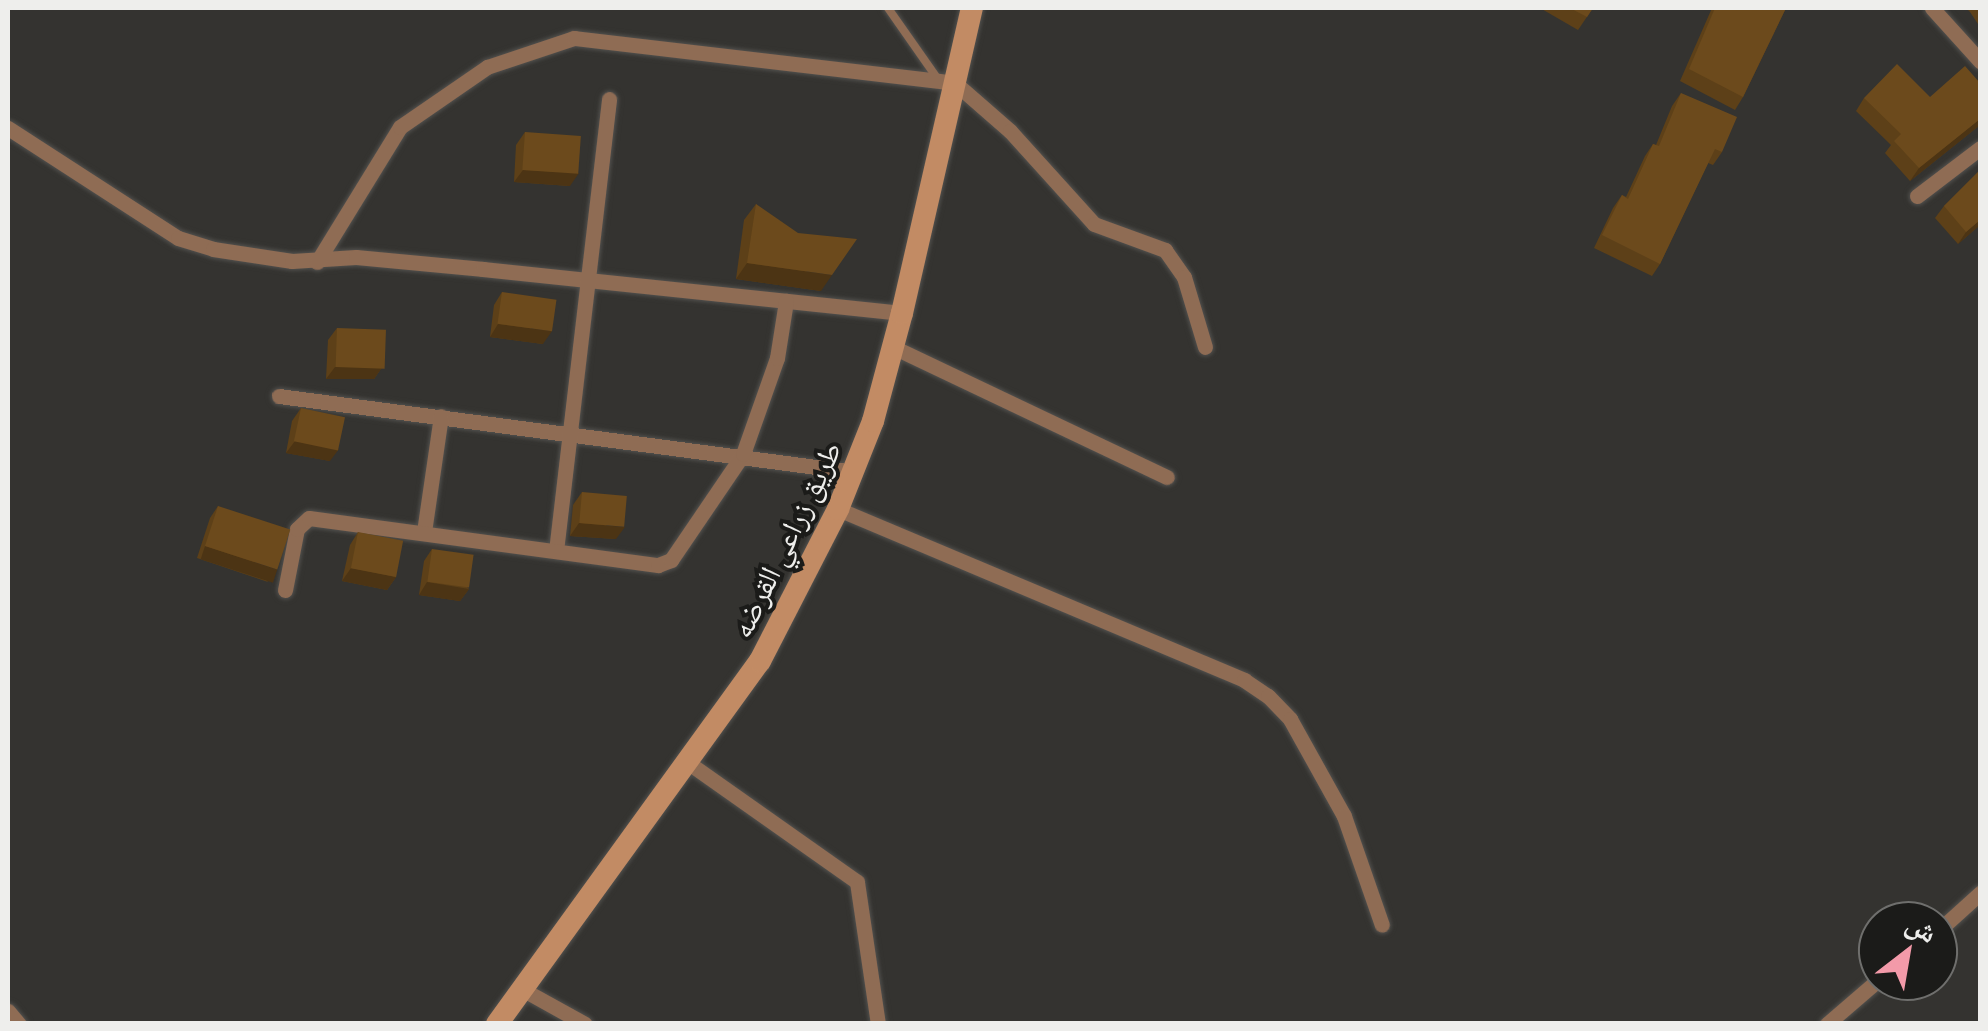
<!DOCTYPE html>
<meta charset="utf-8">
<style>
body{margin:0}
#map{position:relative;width:1988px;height:1031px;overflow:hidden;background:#343330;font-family:Barlow,"Noto Naskh Arabic",sans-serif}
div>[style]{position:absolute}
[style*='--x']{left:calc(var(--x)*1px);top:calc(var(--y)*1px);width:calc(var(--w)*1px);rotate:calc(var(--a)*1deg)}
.roads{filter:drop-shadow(0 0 2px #52514e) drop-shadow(0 0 2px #52514e)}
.lane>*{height:8px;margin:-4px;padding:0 4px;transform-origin:4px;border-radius:4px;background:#8f6c54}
.street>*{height:15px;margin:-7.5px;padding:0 7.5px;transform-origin:7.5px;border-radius:7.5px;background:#8f6c54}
.secondary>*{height:22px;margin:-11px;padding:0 11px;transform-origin:11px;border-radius:11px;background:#c28b64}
.wall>*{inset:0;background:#5d4018}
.shaded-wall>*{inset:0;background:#4c3414;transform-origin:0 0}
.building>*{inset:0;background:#6c4a1c;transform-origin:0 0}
span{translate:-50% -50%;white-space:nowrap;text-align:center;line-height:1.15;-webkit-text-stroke:8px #1b1b19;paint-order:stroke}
.street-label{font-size:30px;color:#eeeeec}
.frame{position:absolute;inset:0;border:10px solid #eeeeec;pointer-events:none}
.north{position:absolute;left:1858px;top:901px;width:100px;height:100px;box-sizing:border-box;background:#1b1b19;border:2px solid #6f6f6d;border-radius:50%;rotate:31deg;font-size:28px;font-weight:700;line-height:40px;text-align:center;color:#eeeeec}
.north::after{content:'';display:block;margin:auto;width:35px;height:45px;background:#f39aa9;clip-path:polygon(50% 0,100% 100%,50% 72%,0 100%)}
</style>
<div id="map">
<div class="roads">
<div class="lane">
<i style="--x:888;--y:8;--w:85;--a:55"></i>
</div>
<div class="street">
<i style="--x:1932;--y:8;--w:72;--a:47.8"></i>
<i style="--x:8;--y:128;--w:202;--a:32.9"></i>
<i style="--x:178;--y:238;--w:37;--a:17"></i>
<i style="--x:213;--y:249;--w:80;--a:8.6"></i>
<i style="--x:292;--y:261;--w:64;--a:-3.6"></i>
<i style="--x:356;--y:257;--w:128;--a:5.4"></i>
<i style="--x:483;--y:269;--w:421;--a:6"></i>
<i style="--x:1917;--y:196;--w:79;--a:-37.3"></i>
<i style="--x:317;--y:262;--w:158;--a:-58.4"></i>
<i style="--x:400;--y:127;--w:106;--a:-34.6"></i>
<i style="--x:487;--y:67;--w:92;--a:-18.4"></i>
<i style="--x:574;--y:38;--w:384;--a:6.7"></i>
<i style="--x:955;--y:83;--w:73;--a:41.1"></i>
<i style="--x:1010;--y:131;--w:125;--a:47.9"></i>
<i style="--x:1094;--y:224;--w:76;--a:20.1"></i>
<i style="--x:1165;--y:250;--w:33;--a:55"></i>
<i style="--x:1184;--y:277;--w:73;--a:73.3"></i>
<i style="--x:893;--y:347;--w:303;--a:25.4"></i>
<i style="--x:279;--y:396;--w:580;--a:7.53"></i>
<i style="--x:838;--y:509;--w:441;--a:22.8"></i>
<i style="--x:1244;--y:680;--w:29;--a:34"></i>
<i style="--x:1268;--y:696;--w:32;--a:46"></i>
<i style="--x:1290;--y:719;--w:111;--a:60.9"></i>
<i style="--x:1344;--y:816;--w:115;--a:70.8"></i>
<i style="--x:424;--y:532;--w:117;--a:-81.7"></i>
<i style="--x:556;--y:551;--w:455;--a:-83.3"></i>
<i style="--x:285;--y:590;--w:62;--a:-78.9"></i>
<i style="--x:297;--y:529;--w:16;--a:-43"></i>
<i style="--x:309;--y:518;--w:352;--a:7.7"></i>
<i style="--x:658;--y:565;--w:14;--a:-21"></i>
<i style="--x:671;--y:560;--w:128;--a:-55.8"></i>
<i style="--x:743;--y:454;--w:102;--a:-70.5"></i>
<i style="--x:777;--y:358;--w:58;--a:-81"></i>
<i style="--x:690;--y:764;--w:204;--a:35.2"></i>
<i style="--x:857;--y:882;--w:144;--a:81.6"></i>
<i style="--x:1938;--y:931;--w:57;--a:-42.1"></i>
<i style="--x:520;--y:988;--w:74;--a:29"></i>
<i style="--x:8;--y:1011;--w:17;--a:50"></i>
<i style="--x:1827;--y:1024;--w:67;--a:-40.8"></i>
</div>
<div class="secondary">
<i style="--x:497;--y:1024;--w:448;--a:-54.1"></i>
<i style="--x:760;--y:661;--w:171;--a:-62.8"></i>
<i style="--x:838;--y:509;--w:95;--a:-68.3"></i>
<i style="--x:873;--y:421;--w:112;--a:-75"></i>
<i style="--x:902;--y:313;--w:313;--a:-77.1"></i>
</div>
</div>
<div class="wall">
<i style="clip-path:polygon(1540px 8px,1593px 8px,1578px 30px)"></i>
<i style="clip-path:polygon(1712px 8px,1786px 8px,1743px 97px,1735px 110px,1680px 81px)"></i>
<i style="clip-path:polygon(1966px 8px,1980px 8px,1980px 27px,1970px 12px)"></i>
<i style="clip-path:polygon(1980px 83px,1980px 125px,1910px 181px,1885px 153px,1891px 145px,1856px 111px,1864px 98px,1930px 97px)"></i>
<i style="clip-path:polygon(1681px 93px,1722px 152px,1713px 165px,1708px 163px,1660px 264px,1652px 276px,1594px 248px,1613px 208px,1622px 195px,1626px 197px,1645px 156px,1653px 144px,1656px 145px,1672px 106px)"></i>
<i style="clip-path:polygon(525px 132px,570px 186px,514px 182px,516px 145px)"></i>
<i style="clip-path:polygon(1980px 170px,1980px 225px,1958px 244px,1935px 218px,1944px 206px)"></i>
<i style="clip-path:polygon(756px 204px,821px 291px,736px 279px,744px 220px)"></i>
<i style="clip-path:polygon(502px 292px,543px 344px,490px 337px,494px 305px)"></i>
<i style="clip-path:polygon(337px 328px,383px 366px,374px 379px,326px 379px,328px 340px)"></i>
<i style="clip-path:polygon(301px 408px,330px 461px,286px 453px,292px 421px)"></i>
<i style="clip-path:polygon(582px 492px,616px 539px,570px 536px,573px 505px)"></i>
<i style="clip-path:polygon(218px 506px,268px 582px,197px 558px,210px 518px)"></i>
<i style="clip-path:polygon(358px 532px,396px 577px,387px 590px,342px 581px,350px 545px)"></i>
<i style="clip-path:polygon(432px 549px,469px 589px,460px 601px,419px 595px,424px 561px)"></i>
</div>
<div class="shaded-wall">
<i style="clip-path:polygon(1980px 119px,1980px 125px,1910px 181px,1919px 168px)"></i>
<i style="clip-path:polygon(523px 170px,579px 173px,570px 186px,514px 182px)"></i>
<i style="clip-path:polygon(1980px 220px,1980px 225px,1958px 244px,1966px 232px)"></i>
<i style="clip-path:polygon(747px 263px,832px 275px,821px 291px,736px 279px)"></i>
<i style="clip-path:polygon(498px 324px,552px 331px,543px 344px,490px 337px)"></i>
<i style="clip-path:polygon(383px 366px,374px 379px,326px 379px,335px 367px)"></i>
<i style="clip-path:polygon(295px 441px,339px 449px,330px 461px,286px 453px)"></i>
<i style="clip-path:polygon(579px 523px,625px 527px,616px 539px,570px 536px)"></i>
<i style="left:205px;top:546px;width:76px;height:14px;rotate:18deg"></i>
<i style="clip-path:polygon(351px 568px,396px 577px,387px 590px,342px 581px)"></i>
<i style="clip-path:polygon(427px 582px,469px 589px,460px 601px,419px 595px)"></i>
</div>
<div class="building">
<i style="clip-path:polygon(1570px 8px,1593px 8px,1587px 17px)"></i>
<i style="clip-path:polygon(1715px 8px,1786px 8px,1743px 97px,1689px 69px)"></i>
<i style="clip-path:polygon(1897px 64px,1930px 97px,1965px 66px,1980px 83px,1980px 119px,1919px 168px,1894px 141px,1901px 134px,1864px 98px)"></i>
<i style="clip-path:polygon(1681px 93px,1737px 117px,1722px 152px,1715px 149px,1660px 264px,1602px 235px,1622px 195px,1628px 199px,1653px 144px,1659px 146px)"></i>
<i style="left:525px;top:132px;width:56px;height:38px;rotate:4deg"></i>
<i style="clip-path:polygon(1980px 170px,1980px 220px,1966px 232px,1944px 206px)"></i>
<i style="clip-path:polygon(756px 204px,798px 233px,857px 239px,832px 275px,747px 263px)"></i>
<i style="left:502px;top:292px;width:55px;height:32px;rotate:8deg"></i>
<i style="left:337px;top:328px;width:49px;height:39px;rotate:2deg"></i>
<i style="left:301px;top:408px;width:45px;height:34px;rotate:12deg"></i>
<i style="left:582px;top:492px;width:45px;height:31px;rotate:5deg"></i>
<i style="left:218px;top:506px;width:76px;height:42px;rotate:18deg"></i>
<i style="left:358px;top:532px;width:46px;height:37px;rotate:11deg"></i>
<i style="left:432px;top:549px;width:42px;height:33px;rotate:8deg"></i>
</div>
<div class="street-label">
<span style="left:785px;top:539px;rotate:-64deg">طريق زراعي القرضه</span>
</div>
<div class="frame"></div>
<div class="north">ش</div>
</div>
